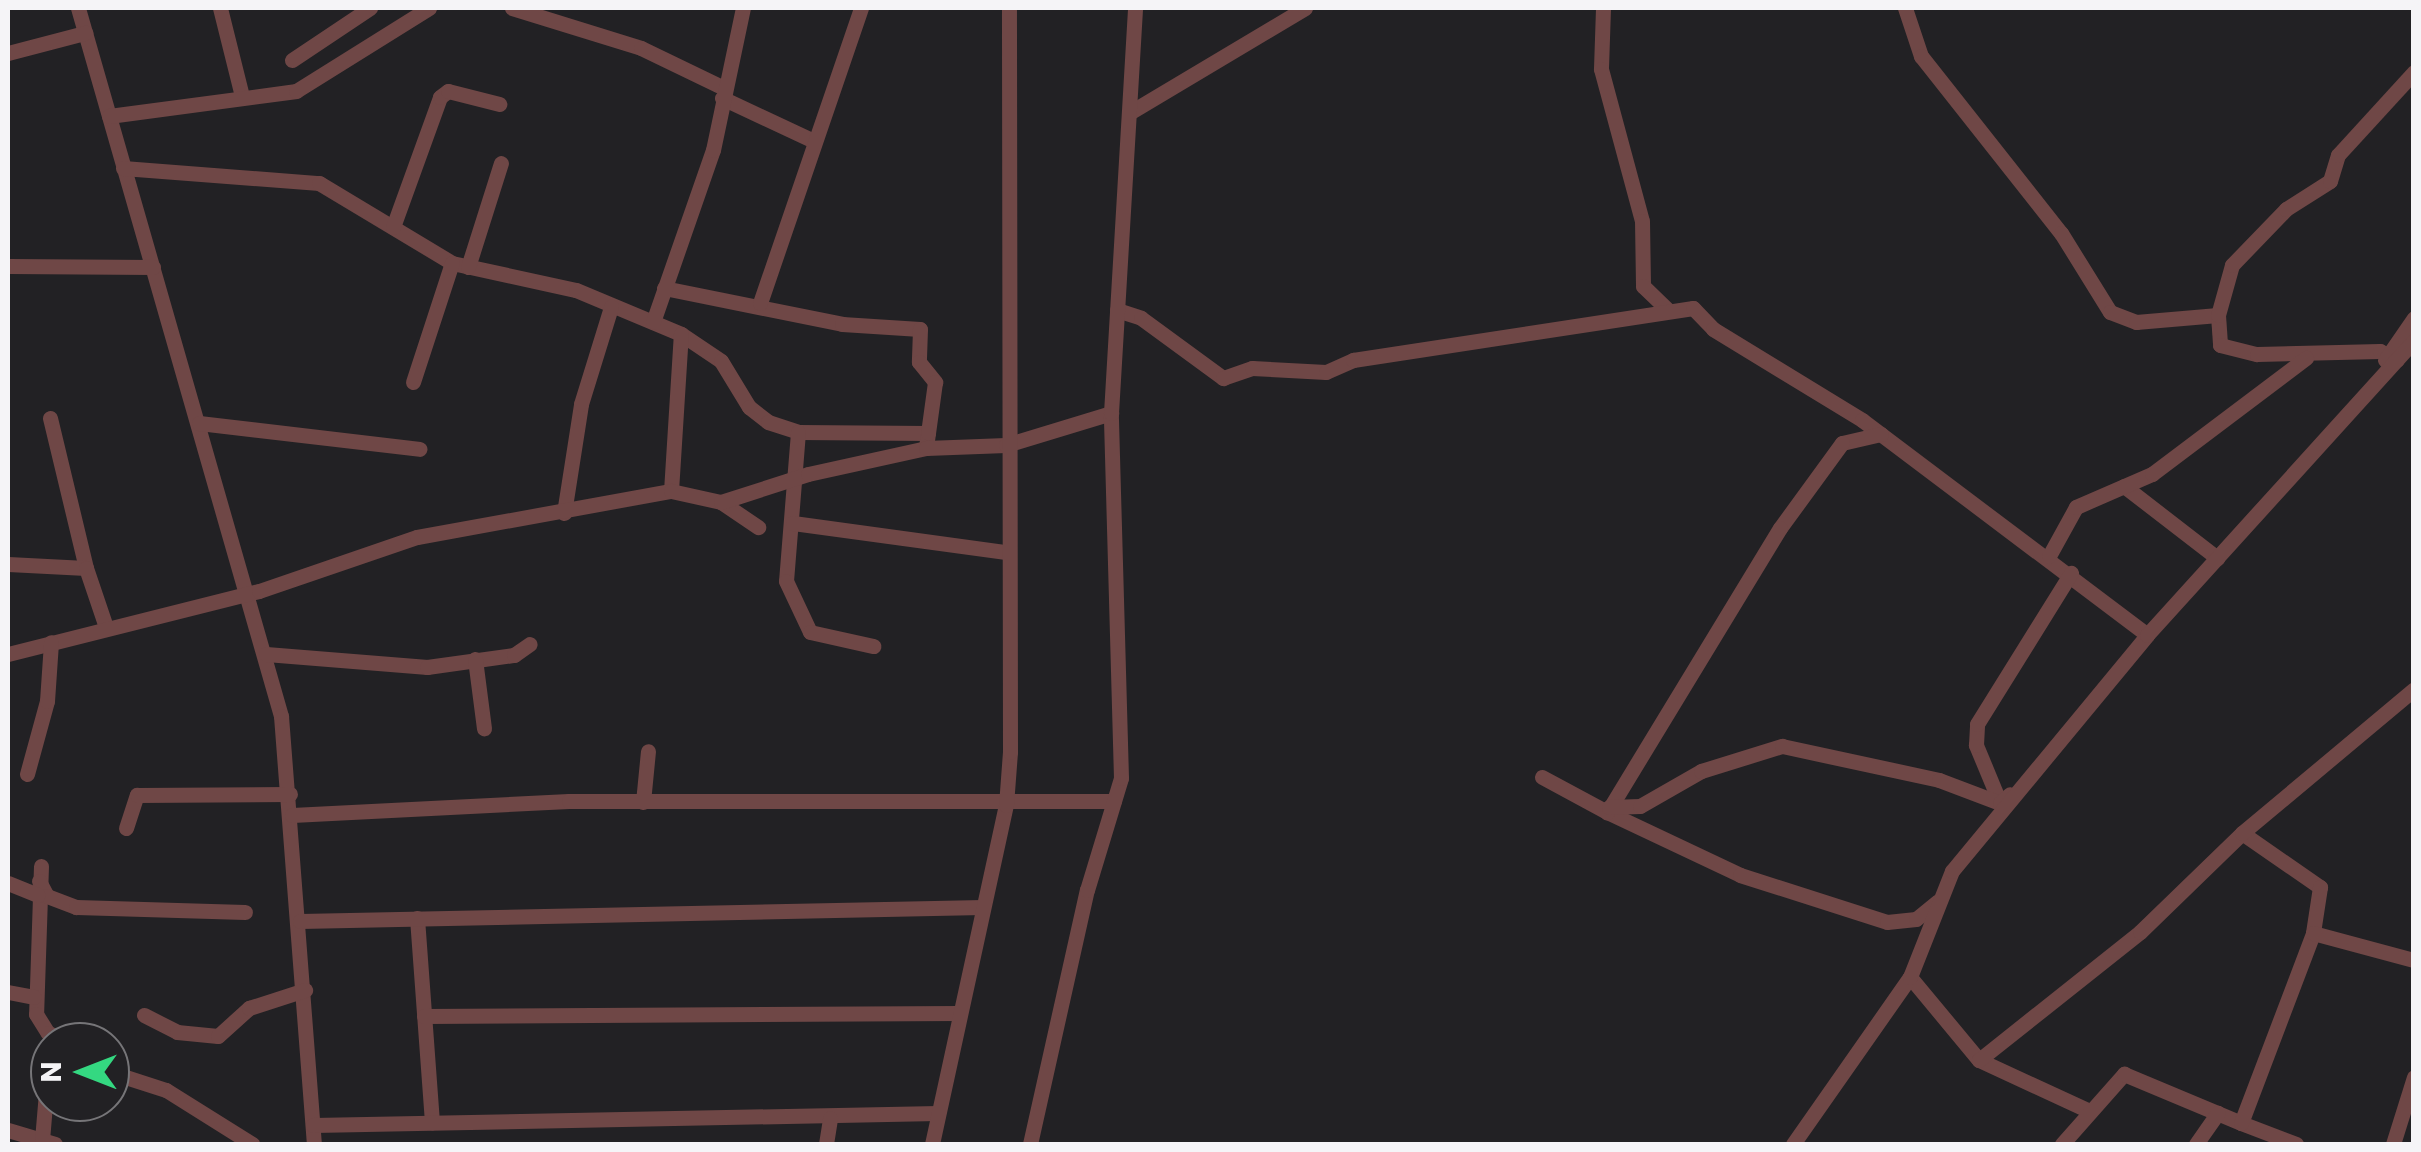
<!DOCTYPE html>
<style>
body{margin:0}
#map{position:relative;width:2421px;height:1152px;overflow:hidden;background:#222124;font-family:Poppins,sans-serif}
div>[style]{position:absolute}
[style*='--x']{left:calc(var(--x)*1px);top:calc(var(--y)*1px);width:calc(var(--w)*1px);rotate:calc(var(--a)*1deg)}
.minor>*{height:15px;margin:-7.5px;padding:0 7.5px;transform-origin:7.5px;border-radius:7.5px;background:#6f4746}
span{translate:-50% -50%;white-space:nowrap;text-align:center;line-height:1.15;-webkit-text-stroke:8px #222124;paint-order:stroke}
.frame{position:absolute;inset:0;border:10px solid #f5f4f7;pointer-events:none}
.north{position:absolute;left:30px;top:1022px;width:100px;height:100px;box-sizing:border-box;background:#222124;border:2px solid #767578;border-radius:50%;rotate:270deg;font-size:28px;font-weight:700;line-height:40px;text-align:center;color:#f5f4f7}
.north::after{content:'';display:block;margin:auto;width:35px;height:45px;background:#34d881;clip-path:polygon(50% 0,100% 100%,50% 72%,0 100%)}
</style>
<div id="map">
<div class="minor">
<i style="--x:78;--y:8;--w:737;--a:74"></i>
<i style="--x:281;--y:716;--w:429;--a:85.6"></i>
<i style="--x:220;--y:8;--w:91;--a:76"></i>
<i style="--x:512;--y:8;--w:135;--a:17.2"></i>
<i style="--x:641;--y:48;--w:92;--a:25.7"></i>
<i style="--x:1603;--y:8;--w:61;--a:91.9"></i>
<i style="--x:1601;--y:69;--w:157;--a:74.9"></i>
<i style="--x:1642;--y:221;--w:65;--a:89.1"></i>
<i style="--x:1643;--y:286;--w:33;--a:44"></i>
<i style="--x:1905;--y:8;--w:51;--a:71.6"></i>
<i style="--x:1921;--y:56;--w:226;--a:51.7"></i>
<i style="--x:2061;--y:233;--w:93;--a:58.2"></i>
<i style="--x:2110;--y:312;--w:28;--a:21"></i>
<i style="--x:2136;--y:322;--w:82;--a:-4.9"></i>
<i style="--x:2218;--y:315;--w:30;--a:86"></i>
<i style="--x:2220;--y:345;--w:38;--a:14"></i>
<i style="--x:2257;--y:354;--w:123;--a:-1.4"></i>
<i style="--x:2380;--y:351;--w:19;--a:28"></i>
<i style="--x:8;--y:53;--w:80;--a:-14.6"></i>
<i style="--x:292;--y:60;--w:94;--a:-33.7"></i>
<i style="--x:722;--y:98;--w:102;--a:25.1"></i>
<i style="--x:1129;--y:113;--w:205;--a:-30.8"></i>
<i style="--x:109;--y:116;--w:189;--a:-7.6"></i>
<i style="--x:296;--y:91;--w:157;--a:-32"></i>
<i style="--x:123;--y:168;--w:197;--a:4.4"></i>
<i style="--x:319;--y:183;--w:155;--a:31"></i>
<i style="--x:452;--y:263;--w:127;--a:12.3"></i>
<i style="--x:576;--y:290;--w:114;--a:22.7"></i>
<i style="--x:681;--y:334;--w:48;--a:34"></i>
<i style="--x:721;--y:361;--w:54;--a:58.7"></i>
<i style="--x:749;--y:407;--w:24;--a:38"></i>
<i style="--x:768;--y:422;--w:32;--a:18"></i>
<i style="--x:798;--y:432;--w:130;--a:0.4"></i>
<i style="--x:928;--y:433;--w:15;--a:98"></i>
<i style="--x:393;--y:227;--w:138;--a:-70.1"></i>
<i style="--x:440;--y:97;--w:10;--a:-37"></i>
<i style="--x:448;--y:91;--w:53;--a:14.3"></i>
<i style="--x:8;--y:266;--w:145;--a:0.4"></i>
<i style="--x:468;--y:267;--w:109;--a:-72.4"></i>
<i style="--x:664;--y:288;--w:182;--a:11.4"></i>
<i style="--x:842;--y:324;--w:78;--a:3.7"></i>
<i style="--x:920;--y:329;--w:33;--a:92"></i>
<i style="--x:919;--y:362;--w:26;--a:51"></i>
<i style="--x:935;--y:382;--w:51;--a:97.8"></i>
<i style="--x:760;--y:303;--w:312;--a:-71.1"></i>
<i style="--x:1117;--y:310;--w:25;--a:18"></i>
<i style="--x:1141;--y:318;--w:102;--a:36.2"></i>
<i style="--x:1223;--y:378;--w:31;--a:-19"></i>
<i style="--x:1252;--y:368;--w:74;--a:3.1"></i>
<i style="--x:1326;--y:372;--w:30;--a:-24"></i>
<i style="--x:1353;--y:360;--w:344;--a:-8.7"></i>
<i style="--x:1693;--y:308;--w:29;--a:46"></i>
<i style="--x:1713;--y:329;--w:175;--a:31.4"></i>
<i style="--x:1862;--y:420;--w:357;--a:37"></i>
<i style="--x:2218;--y:315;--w:52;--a:-74.4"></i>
<i style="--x:2232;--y:265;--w:78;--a:-46"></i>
<i style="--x:2286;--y:209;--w:52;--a:-32.5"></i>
<i style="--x:2330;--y:181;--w:27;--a:-73"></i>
<i style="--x:2338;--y:155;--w:113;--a:-47.5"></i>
<i style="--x:653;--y:322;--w:182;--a:-70.8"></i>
<i style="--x:713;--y:150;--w:145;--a:-78.1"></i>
<i style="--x:2385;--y:360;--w:51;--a:-55.4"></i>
<i style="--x:413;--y:382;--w:125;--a:-71.9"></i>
<i style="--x:50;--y:418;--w:154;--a:76.5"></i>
<i style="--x:199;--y:423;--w:222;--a:6.7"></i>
<i style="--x:798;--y:432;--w:149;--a:94.6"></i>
<i style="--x:786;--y:581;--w:56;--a:64.8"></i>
<i style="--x:810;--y:632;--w:65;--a:12.5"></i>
<i style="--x:1881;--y:434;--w:40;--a:167"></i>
<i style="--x:1842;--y:443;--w:105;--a:126.1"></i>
<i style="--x:1780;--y:528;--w:333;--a:121.3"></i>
<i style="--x:1607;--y:812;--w:147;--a:25.3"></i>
<i style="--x:1740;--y:875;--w:154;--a:17.7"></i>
<i style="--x:1887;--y:922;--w:29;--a:-6"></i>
<i style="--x:1916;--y:919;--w:28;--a:-39"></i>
<i style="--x:2124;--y:486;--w:118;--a:37.7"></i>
<i style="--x:671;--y:491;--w:157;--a:-86.4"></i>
<i style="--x:721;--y:502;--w:45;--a:34"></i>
<i style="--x:564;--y:513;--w:110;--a:-81.1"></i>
<i style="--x:581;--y:404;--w:102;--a:-72.8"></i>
<i style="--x:793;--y:523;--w:215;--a:7.8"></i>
<i style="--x:2049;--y:556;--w:56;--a:-61.1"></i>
<i style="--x:2076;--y:507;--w:83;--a:-23.5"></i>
<i style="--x:2152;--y:474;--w:193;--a:-37"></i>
<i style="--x:8;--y:564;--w:78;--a:2.9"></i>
<i style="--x:86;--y:568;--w:62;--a:71.3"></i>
<i style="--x:8;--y:654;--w:259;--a:-14.1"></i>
<i style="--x:259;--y:591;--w:167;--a:-18.9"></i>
<i style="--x:417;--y:537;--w:258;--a:-10.3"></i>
<i style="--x:671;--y:491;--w:51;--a:12.4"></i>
<i style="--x:721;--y:502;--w:91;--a:-17.8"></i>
<i style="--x:808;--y:474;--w:121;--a:-12.4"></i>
<i style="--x:926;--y:448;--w:80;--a:-2.1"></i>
<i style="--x:1006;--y:445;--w:110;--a:-16.9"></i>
<i style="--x:266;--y:654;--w:162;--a:4.6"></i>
<i style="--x:427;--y:667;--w:88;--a:-7.9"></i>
<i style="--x:514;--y:655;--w:19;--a:-35"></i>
<i style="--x:475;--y:659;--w:70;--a:82.6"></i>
<i style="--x:27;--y:774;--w:76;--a:-74.7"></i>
<i style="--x:47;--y:701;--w:59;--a:-86.1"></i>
<i style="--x:1542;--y:777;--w:74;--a:28.3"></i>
<i style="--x:643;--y:802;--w:51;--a:-84.4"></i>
<i style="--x:2000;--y:803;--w:63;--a:-112.5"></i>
<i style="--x:1976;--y:745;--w:21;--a:-87"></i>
<i style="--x:1977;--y:724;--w:178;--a:-58.1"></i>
<i style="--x:1609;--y:807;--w:31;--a:-2"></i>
<i style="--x:1640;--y:806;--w:70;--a:-29.8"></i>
<i style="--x:1701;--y:771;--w:85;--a:-17.2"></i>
<i style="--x:1782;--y:746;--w:161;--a:12.2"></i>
<i style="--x:1939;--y:780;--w:65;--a:20.7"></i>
<i style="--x:2000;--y:803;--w:13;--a:-42"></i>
<i style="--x:292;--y:815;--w:277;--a:-2.9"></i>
<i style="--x:569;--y:801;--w:545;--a:0"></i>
<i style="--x:126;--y:828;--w:35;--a:-72"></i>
<i style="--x:137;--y:795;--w:153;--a:-0.4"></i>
<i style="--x:2242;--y:833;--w:95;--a:34.7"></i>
<i style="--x:2320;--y:887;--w:47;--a:98.7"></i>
<i style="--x:41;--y:866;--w:148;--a:91.9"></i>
<i style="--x:36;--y:1014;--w:22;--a:58"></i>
<i style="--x:48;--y:1033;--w:23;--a:23"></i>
<i style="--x:39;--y:881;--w:17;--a:62"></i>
<i style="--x:47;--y:896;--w:31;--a:21"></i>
<i style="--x:76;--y:907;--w:169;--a:1.7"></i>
<i style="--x:8;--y:883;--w:32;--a:22"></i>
<i style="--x:417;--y:918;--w:205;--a:85.8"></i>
<i style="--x:300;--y:921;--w:683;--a:-1.17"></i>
<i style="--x:1910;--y:977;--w:108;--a:50.3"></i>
<i style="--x:1979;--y:1060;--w:119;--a:24.8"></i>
<i style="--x:8;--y:992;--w:26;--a:11"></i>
<i style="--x:144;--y:1015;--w:37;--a:27"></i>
<i style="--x:177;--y:1032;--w:41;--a:5.6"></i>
<i style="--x:218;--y:1036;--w:42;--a:-42.1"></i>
<i style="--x:249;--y:1008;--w:59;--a:-17.8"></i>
<i style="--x:424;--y:1016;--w:536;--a:-0.32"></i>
<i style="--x:1979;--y:1060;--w:206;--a:-38.5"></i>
<i style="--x:2140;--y:932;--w:142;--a:-44.1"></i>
<i style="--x:2242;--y:833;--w:224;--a:-39.9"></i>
<i style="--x:110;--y:1072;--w:59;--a:17.8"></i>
<i style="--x:166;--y:1090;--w:102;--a:32.1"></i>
<i style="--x:2241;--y:1123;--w:59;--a:20.9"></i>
<i style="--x:313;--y:1125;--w:625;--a:-1.1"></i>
<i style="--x:8;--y:1130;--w:49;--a:16.6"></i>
<i style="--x:42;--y:1140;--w:96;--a:-85.2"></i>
<i style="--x:826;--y:1144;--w:26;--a:-81"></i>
<i style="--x:932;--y:1144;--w:347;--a:-77.7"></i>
<i style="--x:1006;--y:805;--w:53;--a:-85.7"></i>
<i style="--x:1010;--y:752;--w:744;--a:-90.08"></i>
<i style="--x:1030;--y:1144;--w:260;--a:-77.4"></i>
<i style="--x:1087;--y:890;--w:117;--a:-73.1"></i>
<i style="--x:1121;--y:778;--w:365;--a:-91.6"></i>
<i style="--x:1111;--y:413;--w:406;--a:-86.6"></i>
<i style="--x:1793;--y:1144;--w:204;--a:-55"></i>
<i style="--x:1910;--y:977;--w:114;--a:-68.4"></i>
<i style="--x:1952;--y:871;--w:306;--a:-50.4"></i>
<i style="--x:2147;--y:635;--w:397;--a:-47.8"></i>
<i style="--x:2062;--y:1144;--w:94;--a:-48.5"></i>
<i style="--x:2124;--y:1074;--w:127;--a:22.7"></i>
<i style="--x:2241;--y:1123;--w:203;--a:-69.2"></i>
<i style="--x:2313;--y:933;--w:105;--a:15"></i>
<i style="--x:2196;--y:1144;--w:38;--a:-55"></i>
<i style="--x:2393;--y:1144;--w:70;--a:-72.6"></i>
</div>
<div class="frame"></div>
<div class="north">N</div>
</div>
